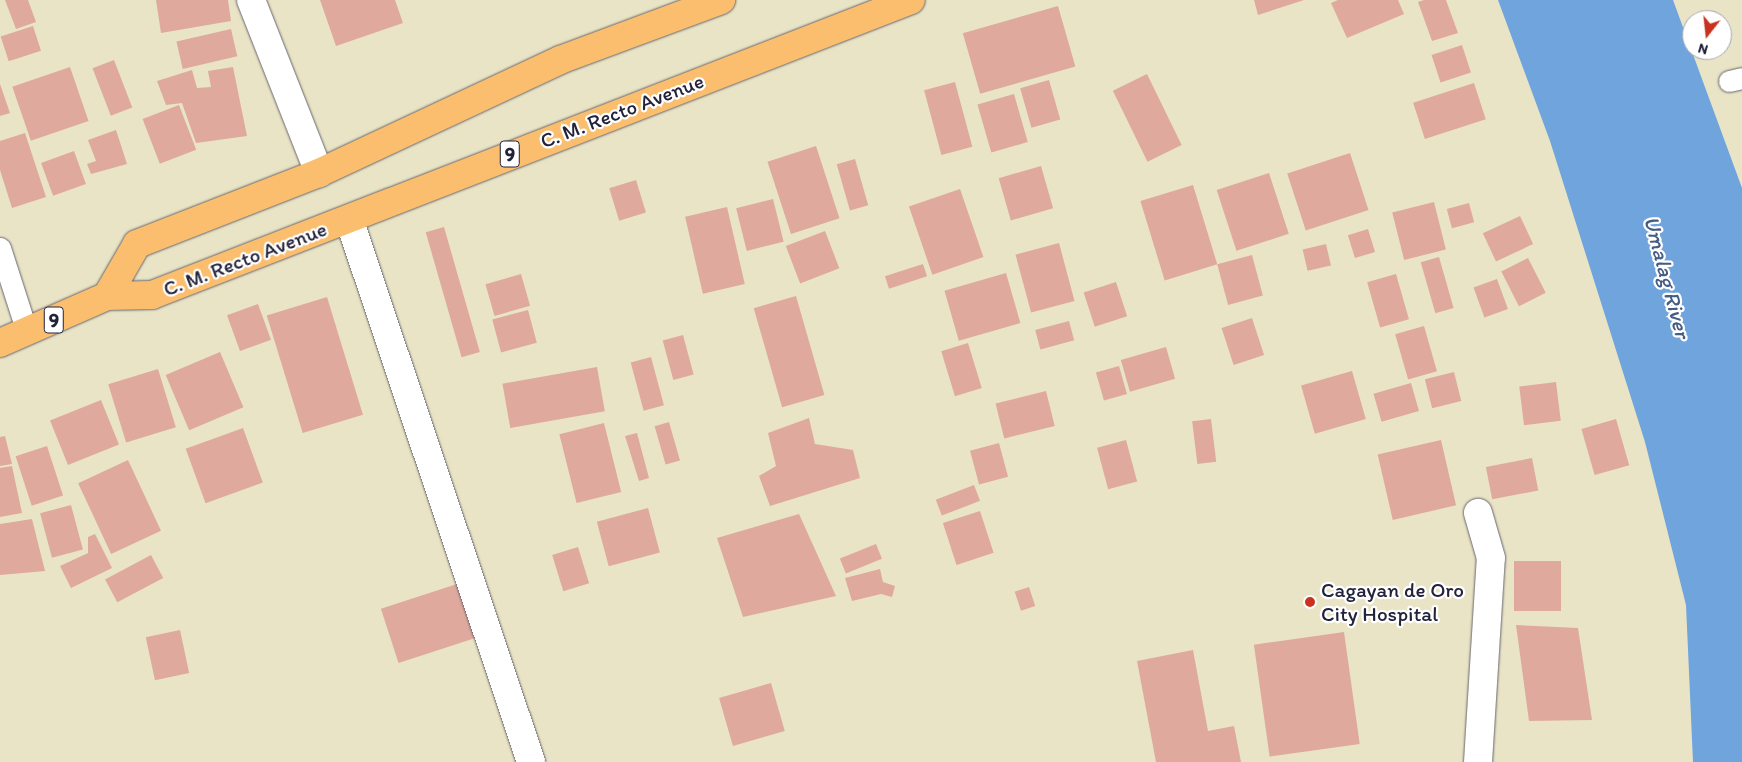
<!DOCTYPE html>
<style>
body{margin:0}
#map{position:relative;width:1742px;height:762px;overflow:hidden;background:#e9e4c6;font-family:Itim,sans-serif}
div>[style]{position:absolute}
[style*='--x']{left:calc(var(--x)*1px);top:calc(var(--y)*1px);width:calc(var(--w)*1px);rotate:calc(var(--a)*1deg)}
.water>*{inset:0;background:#6fa4dc}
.building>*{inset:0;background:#dfa99e;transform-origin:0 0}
.roads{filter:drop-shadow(0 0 1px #68666c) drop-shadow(0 0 1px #68666c)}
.service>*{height:21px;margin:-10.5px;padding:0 10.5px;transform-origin:10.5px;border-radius:10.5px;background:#fff}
.minor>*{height:28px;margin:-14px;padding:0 14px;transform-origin:14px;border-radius:14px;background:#fff}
.trunk>*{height:28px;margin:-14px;padding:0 14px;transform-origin:14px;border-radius:14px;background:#fabe6e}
.dots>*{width:14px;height:14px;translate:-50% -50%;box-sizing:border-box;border:2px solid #fff;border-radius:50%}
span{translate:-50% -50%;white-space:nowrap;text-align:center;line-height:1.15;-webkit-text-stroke:4.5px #fff;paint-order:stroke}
.shield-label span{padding:1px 4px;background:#fff;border:1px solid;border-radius:4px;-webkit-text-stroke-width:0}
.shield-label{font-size:20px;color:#22223b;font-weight:700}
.street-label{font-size:21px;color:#22223b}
.poi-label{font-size:21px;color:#22223b}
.left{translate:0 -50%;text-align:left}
.water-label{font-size:22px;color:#455c83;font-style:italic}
.north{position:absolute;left:1682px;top:10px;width:50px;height:50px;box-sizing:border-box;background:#fff;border:1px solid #a7a7b1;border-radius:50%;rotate:196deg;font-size:14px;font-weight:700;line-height:20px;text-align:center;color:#22223b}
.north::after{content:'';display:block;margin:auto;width:18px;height:22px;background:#c8321e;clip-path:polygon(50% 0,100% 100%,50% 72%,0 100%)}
</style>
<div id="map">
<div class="water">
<i style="clip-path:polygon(1498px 0,1673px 0,1742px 188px,1742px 762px,1693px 762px,1686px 605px,1645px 442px,1550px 141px)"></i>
</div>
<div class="building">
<i style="clip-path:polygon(5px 0,28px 0,36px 22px,16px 29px)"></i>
<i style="clip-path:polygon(156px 0,228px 0,231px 21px,161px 33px)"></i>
<i style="clip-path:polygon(320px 0,395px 0,403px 23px,336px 46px)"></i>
<i style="clip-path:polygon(1254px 0,1304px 0,1258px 15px)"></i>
<i style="clip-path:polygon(1338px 0,1398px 0,1404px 14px,1347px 38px,1331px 3px)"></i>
<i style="clip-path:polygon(1424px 0,1446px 0,1458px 33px,1432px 41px,1418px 2px)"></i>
<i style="left:1058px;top:6px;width:63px;height:99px;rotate:74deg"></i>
<i style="left:33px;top:26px;width:26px;height:34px;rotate:72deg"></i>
<i style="left:231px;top:29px;width:28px;height:56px;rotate:77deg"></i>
<i style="left:1462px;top:45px;width:29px;height:32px;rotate:72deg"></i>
<i style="left:114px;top:60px;width:51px;height:23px;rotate:69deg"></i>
<i style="left:70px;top:67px;width:57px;height:61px;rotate:71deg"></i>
<i style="clip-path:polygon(233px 67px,247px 136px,196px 143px,182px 103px,166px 105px,157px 81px,192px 70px,197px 88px,211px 87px,208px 71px)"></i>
<i style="left:1147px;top:74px;width:79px;height:38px;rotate:64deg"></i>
<i style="left:1049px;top:80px;width:41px;height:30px;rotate:74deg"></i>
<i style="left:955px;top:82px;width:67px;height:32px;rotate:75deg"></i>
<i style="left:1474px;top:83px;width:38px;height:64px;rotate:72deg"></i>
<i style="clip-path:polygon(0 84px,10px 113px,0 116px)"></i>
<i style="left:1014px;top:94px;width:50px;height:38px;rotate:74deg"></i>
<i style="left:179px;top:105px;width:48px;height:39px;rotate:69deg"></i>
<i style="clip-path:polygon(116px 130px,127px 164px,91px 174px,87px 164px,96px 161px,88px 140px)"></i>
<i style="clip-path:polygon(25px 133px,46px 197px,12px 208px,0 170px,0 141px)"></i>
<i style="left:816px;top:146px;width:76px;height:51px;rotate:72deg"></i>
<i style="left:74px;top:151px;width:35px;height:35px;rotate:70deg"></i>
<i style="left:1350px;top:153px;width:60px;height:66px;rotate:72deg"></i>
<i style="left:855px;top:159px;width:48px;height:19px;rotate:74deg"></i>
<i style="left:1041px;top:166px;width:44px;height:44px;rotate:74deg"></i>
<i style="left:1269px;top:173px;width:64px;height:55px;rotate:72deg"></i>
<i style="left:636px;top:180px;width:34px;height:28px;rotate:73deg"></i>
<i style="left:1193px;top:185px;width:83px;height:55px;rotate:73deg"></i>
<i style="left:960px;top:189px;width:72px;height:54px;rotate:71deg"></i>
<i style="left:773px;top:199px;width:44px;height:38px;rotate:76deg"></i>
<i style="left:1434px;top:202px;width:49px;height:43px;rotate:76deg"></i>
<i style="left:1469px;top:203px;width:20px;height:23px;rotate:75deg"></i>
<i style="left:727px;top:207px;width:79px;height:43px;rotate:77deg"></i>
<i style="left:1520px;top:216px;width:31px;height:41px;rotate:65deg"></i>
<i style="left:444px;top:227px;width:130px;height:19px;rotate:74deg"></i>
<i style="left:1368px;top:229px;width:24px;height:21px;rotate:73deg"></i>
<i style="left:825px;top:231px;width:40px;height:42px;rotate:69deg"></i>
<i style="left:1059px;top:243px;width:60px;height:45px;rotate:75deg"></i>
<i style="left:1326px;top:244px;width:22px;height:24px;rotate:77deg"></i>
<i style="left:1252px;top:255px;width:42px;height:36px;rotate:75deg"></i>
<i style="left:1439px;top:257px;width:53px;height:19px;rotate:74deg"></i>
<i style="left:1528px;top:258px;width:39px;height:30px;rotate:63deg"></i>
<i style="left:923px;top:264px;width:13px;height:40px;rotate:72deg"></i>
<i style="left:1006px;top:273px;width:52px;height:64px;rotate:74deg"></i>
<i style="left:521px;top:274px;width:33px;height:37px;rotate:74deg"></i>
<i style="left:1396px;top:274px;width:47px;height:30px;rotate:74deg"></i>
<i style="left:1497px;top:279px;width:32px;height:25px;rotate:70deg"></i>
<i style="left:1116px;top:282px;width:36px;height:34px;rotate:72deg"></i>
<i style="left:796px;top:296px;width:103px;height:44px;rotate:74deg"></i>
<i style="left:327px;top:297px;width:123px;height:63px;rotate:73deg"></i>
<i style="left:258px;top:304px;width:38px;height:33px;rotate:70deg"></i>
<i style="left:528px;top:310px;width:34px;height:37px;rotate:75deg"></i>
<i style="left:1252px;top:318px;width:39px;height:32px;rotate:72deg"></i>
<i style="left:1069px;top:321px;width:20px;height:35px;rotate:75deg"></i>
<i style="left:1424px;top:326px;width:47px;height:30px;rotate:74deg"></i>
<i style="left:683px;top:335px;width:41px;height:21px;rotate:75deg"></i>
<i style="left:968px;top:343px;width:47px;height:28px;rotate:73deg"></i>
<i style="left:1166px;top:347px;width:33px;height:47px;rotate:74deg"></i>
<i style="left:220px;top:352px;width:60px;height:59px;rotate:67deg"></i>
<i style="left:651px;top:357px;width:50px;height:21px;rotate:75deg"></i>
<i style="left:1119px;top:366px;width:29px;height:24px;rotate:74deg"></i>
<i style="left:597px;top:367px;width:45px;height:96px;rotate:80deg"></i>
<i style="left:158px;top:369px;width:61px;height:52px;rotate:73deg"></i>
<i style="left:1352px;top:371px;width:50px;height:53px;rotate:74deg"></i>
<i style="left:1454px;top:372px;width:30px;height:30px;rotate:76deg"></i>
<i style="left:1556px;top:382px;width:39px;height:37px;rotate:83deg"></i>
<i style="left:1411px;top:383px;width:29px;height:39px;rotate:74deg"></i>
<i style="left:1046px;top:391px;width:36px;height:52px;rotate:76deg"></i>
<i style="left:101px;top:400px;width:48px;height:55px;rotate:68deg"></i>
<i style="clip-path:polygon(809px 418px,815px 444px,853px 450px,860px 478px,770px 506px,759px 476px,776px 466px,768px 433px)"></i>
<i style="left:1211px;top:419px;width:43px;height:19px;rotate:83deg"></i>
<i style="left:1616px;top:419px;width:48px;height:36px;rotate:74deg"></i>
<i style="left:669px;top:422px;width:40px;height:15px;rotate:74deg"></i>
<i style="left:604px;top:423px;width:71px;height:46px;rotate:76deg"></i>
<i style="left:243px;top:428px;width:58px;height:61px;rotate:70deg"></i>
<i style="clip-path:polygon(637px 433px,649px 478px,639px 481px,625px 436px)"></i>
<i style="clip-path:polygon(5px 436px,12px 464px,0 466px,0 437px)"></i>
<i style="left:1126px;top:440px;width:43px;height:30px;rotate:75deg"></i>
<i style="left:1441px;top:440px;width:67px;height:65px;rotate:77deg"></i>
<i style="left:999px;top:443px;width:35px;height:30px;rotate:75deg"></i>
<i style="left:47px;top:446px;width:52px;height:33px;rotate:72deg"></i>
<i style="left:1532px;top:458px;width:33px;height:47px;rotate:79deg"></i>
<i style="left:128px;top:460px;width:78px;height:55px;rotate:65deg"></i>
<i style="clip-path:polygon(12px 466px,22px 513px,0 517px,0 468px)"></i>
<i style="left:974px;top:485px;width:17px;height:41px;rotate:69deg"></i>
<i style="left:71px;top:505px;width:46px;height:32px;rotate:75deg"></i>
<i style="left:648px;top:508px;width:46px;height:53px;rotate:75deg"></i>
<i style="left:980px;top:511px;width:44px;height:39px;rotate:72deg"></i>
<i style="clip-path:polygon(799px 514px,836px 596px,743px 617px,717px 538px)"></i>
<i style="clip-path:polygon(32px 519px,45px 571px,0 575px,0 524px)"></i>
<i style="clip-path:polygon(95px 534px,112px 568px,71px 588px,60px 566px,88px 553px,88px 537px)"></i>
<i style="left:876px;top:544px;width:16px;height:39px;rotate:68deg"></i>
<i style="left:578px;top:547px;width:38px;height:27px;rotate:73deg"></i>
<i style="left:151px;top:555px;width:26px;height:52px;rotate:62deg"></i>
<i style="left:1514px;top:561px;width:47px;height:50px"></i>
<i style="clip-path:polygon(880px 569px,883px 582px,895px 586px,892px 597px,881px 594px,852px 601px,845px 578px)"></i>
<i style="left:457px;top:584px;width:57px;height:80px;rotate:72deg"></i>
<i style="left:1029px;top:587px;width:20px;height:15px;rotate:72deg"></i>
<i style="clip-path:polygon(1516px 625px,1578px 628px,1592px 720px,1529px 721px)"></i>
<i style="left:180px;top:630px;width:44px;height:35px;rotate:78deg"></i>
<i style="left:1344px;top:632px;width:113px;height:91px;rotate:82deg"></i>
<i style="clip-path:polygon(1193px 650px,1208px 731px,1234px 726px,1241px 762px,1156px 762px,1137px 661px)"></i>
<i style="left:771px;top:683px;width:50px;height:54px;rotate:74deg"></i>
</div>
<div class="roads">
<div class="service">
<i style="--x:1729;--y:81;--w:13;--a:-13"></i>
<i style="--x:0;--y:248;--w:88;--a:72.2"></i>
</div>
<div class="minor">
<i style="--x:251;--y:0;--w:186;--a:68.5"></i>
<i style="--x:349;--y:219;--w:573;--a:71.47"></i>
<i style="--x:1478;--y:762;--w:204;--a:-86.4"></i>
<i style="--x:1491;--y:558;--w:47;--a:-106.1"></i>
</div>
<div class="trunk">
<i style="--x:107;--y:296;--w:60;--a:-60"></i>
<i style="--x:137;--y:244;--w:195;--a:-21.3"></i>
<i style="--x:319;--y:173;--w:266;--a:-25.1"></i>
<i style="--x:560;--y:60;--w:172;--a:-20.4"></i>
<i style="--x:0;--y:343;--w:117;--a:-23.7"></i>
<i style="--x:107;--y:296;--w:45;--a:-1.3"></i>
<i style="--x:152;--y:295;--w:814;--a:-21.24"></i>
</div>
</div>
<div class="dots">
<i style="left:1310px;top:602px;background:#c8321e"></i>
</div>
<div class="shield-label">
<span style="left:510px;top:154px">9</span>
<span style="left:54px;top:320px">9</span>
</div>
<div class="street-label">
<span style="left:622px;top:111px;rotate:-21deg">C. M. Recto Avenue</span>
<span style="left:245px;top:259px;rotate:-21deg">C. M. Recto Avenue</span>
</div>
<div class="poi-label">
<span class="left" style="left:1321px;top:602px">Cagayan de Oro<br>City Hospital</span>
</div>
<div class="water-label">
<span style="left:1667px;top:277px;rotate:75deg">Umalag River</span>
</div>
<div class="north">N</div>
</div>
